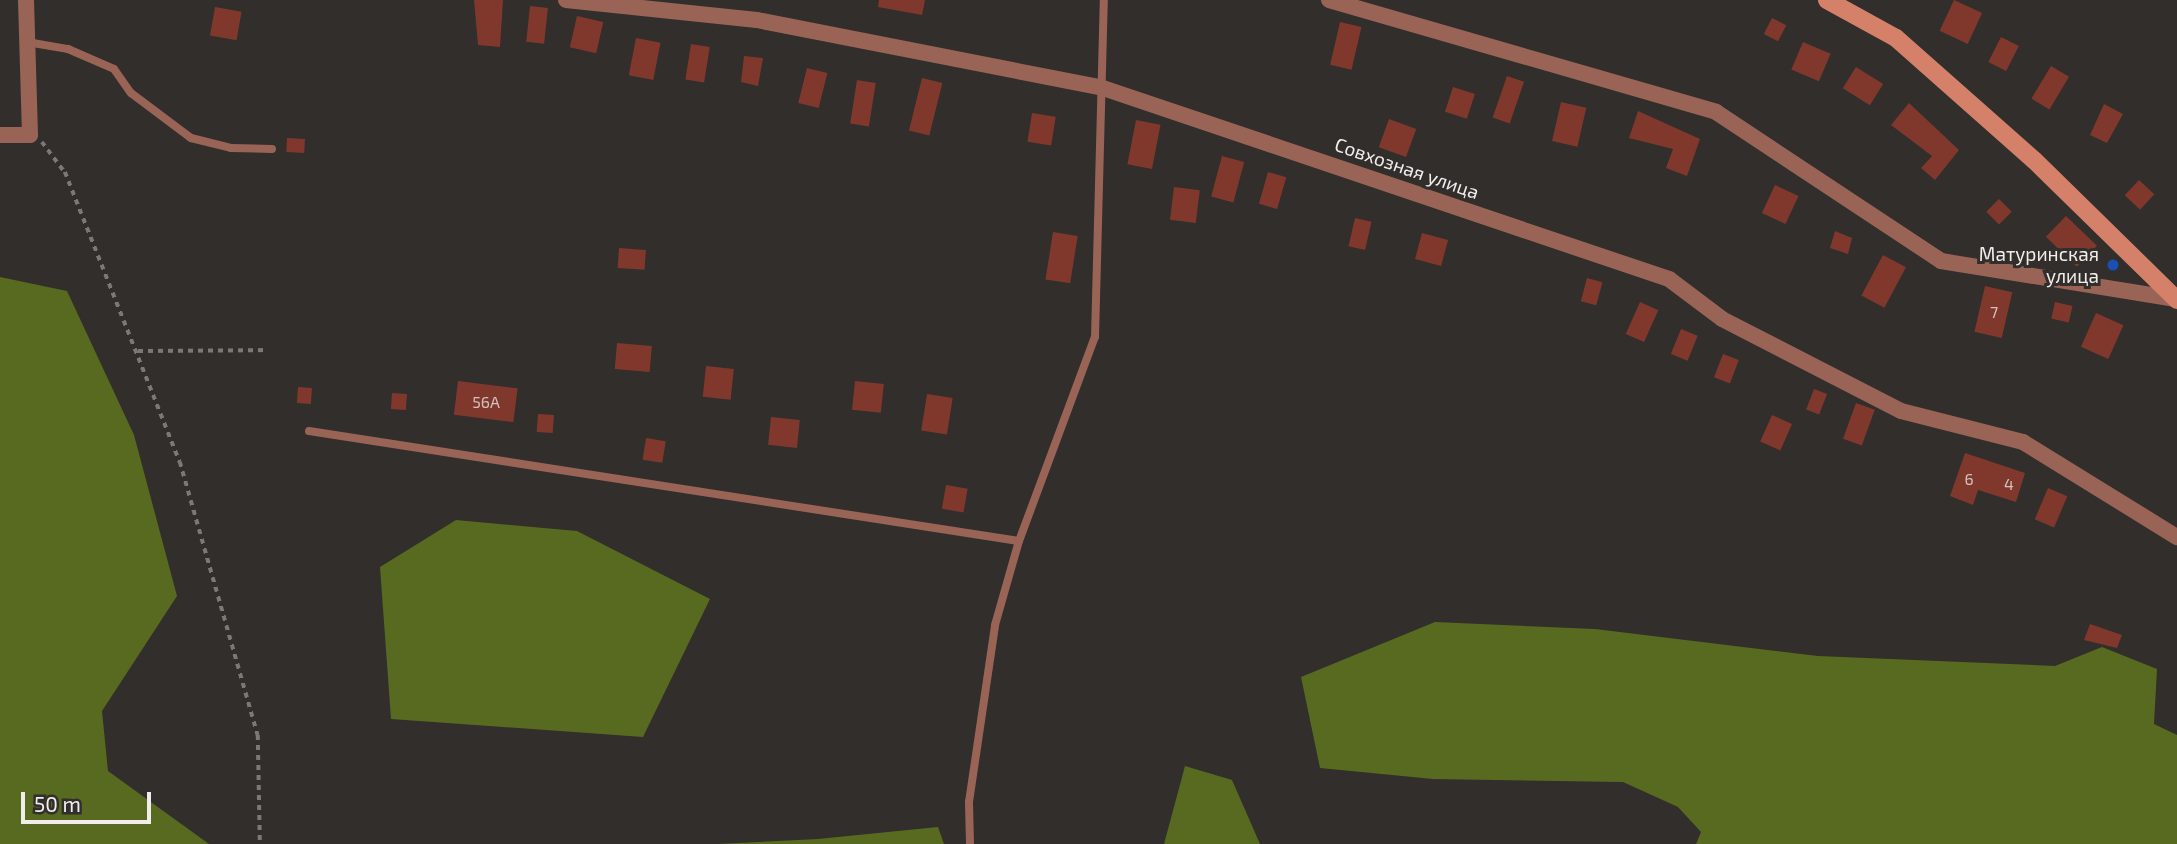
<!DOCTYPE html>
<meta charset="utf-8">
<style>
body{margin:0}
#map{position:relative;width:2177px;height:844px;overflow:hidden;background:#312e2b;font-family:"Exo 2",sans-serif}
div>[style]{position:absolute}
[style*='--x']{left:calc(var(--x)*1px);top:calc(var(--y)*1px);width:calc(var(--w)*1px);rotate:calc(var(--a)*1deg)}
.forest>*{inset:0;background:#576a20}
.building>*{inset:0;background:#80382d;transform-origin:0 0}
.path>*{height:3.5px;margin-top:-1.75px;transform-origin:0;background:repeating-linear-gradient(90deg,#7b7876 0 5px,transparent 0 10px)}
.lane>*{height:8px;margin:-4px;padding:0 4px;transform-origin:4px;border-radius:4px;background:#996456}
.street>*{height:16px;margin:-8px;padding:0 8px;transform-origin:8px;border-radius:8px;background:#996456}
.secondary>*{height:18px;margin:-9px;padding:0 9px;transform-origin:9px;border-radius:9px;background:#d5816a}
.dots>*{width:19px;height:19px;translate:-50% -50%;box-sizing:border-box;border:4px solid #312e2b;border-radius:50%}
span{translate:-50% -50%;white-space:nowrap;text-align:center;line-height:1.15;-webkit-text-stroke:6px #312e2b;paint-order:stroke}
.number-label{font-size:16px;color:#d4c0bc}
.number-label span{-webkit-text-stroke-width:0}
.street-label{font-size:19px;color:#f0edec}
.poi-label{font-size:19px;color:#f0edec}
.right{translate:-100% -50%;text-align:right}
.scale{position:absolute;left:21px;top:792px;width:130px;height:32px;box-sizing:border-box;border:4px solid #f0edec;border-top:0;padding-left:9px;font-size:21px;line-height:24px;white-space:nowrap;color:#f0edec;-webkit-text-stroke:5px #312e2b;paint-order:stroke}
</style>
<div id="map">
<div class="forest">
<i style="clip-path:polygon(0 277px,67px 291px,134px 435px,177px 596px,102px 711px,108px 771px,209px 844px,0 844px)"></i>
<i style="clip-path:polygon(456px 520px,577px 531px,710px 599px,643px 737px,391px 719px,380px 567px)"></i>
<i style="clip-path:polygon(1435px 622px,1595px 629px,1818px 656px,2055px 666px,2102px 647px,2157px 669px,2154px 724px,2177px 735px,2177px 844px,1696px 844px,1701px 832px,1678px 807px,1623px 782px,1433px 779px,1320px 768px,1301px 677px)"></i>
<i style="clip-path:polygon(1185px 766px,1232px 780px,1260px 844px,1164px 844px)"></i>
<i style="clip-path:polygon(938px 827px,944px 844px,717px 844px,818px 839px)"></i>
</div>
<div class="building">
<i style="clip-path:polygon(474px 0,503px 0,500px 47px,478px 45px)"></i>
<i style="clip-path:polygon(879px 0,925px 0,922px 15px,878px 7px)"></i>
<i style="left:1954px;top:0;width:31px;height:34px;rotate:25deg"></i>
<i style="left:530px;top:6px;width:18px;height:36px;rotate:6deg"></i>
<i style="left:215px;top:7px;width:27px;height:29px;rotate:10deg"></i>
<i style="left:577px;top:16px;width:27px;height:32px;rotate:13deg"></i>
<i style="left:1772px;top:18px;width:16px;height:18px;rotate:27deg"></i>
<i style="left:1340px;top:22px;width:22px;height:44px;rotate:13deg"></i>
<i style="left:2001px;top:37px;width:20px;height:28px;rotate:27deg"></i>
<i style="left:636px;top:38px;width:25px;height:38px;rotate:11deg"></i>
<i style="left:1803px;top:42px;width:30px;height:30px;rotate:23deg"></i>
<i style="left:691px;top:44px;width:19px;height:36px;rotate:9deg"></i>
<i style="clip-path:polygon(744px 56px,763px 58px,758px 86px,741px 82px)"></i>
<i style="left:2051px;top:66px;width:21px;height:38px;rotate:31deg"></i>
<i style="left:1856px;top:67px;width:32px;height:25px;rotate:32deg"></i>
<i style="left:807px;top:68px;width:21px;height:36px;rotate:14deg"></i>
<i style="left:1507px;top:76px;width:18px;height:44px;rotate:19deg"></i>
<i style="left:922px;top:78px;width:21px;height:54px;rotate:14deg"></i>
<i style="left:857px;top:80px;width:19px;height:44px;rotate:9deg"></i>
<i style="left:1453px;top:87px;width:23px;height:26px;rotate:18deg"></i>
<i style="left:1561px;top:102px;width:26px;height:40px;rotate:13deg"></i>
<i style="clip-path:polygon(1909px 103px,1959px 150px,1935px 180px,1921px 168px,1932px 156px,1891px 125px)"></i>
<i style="clip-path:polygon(2104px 104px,2123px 114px,2107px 143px,2090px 135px)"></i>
<i style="clip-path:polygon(1638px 111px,1700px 139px,1687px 176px,1666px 168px,1673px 149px,1629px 138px)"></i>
<i style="left:1032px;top:113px;width:24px;height:29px;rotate:9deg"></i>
<i style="left:1389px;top:119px;width:29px;height:30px;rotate:20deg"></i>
<i style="left:1136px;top:120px;width:25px;height:45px;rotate:11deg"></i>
<i style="left:287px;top:138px;width:18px;height:14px;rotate:3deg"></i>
<i style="left:1222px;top:156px;width:23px;height:42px;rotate:15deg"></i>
<i style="left:1268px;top:172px;width:19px;height:33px;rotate:16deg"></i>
<i style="left:2139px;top:180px;width:21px;height:21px;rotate:43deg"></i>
<i style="left:1775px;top:185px;width:26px;height:31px;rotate:25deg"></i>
<i style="left:1174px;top:187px;width:26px;height:33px;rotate:7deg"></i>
<i style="left:1999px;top:199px;width:18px;height:18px;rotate:45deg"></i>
<i style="left:2066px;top:216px;width:43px;height:29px;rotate:44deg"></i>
<i style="left:1355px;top:218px;width:17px;height:29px;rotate:13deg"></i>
<i style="clip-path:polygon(1835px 231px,1852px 238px,1848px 254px,1830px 248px)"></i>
<i style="left:1053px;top:232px;width:25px;height:48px;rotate:9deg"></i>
<i style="left:1422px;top:233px;width:27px;height:27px;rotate:15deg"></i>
<i style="left:619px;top:248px;width:27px;height:20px;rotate:4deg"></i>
<i style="left:1883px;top:255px;width:26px;height:46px;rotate:28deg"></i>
<i style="left:1587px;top:278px;width:16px;height:24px;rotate:15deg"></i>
<i style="left:1985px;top:286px;width:28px;height:47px;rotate:13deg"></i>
<i style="left:1640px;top:302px;width:20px;height:35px;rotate:24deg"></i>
<i style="left:2055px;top:302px;width:18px;height:17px;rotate:13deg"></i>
<i style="left:2096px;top:313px;width:30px;height:37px;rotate:24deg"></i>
<i style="left:1681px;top:329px;width:18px;height:27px;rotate:22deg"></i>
<i style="left:617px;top:343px;width:35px;height:26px;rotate:5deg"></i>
<i style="left:1723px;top:354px;width:17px;height:25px;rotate:21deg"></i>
<i style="left:706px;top:366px;width:28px;height:31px;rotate:6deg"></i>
<i style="left:458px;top:381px;width:60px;height:34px;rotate:7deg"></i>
<i style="left:855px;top:381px;width:29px;height:29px;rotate:6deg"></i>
<i style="left:298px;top:387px;width:14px;height:16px;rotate:4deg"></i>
<i style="left:1814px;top:389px;width:14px;height:22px;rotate:21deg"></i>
<i style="left:392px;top:393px;width:15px;height:16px;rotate:4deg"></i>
<i style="left:927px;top:394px;width:26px;height:37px;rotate:9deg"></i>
<i style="left:1856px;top:403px;width:20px;height:38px;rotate:20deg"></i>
<i style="left:538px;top:414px;width:16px;height:18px;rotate:4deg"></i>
<i style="left:1772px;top:415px;width:22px;height:29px;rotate:24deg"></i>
<i style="left:771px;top:417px;width:29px;height:28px;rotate:6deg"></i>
<i style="left:646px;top:438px;width:20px;height:22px;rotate:9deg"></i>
<i style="clip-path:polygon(1965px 453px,2025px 473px,2016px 502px,1978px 490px,1973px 505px,1950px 496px)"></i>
<i style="left:946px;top:485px;width:22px;height:24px;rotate:10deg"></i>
<i style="left:2048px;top:488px;width:21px;height:34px;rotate:23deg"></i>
<i style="clip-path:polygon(2090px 624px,2122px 635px,2117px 648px,2084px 640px)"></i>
</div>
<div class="path">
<i style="--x:42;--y:142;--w:38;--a:53"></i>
<i style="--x:65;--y:172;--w:312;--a:68.4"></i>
<i style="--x:180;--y:462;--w:284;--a:74.1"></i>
<i style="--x:258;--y:735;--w:109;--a:88.9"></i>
<i style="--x:138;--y:351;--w:129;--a:-0.4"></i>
</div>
<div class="lane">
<i style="--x:27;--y:42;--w:42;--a:9.7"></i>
<i style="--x:68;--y:49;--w:50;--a:23.5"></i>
<i style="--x:114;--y:69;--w:29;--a:55"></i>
<i style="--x:131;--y:93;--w:75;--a:36.9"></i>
<i style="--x:191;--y:138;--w:41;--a:14"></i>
<i style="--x:231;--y:148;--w:41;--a:1.4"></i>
<i style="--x:309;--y:431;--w:718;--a:8.81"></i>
<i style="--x:970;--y:844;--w:42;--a:-91.4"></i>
<i style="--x:969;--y:802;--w:179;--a:-81.6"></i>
<i style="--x:995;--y:625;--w:87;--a:-74.1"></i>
<i style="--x:1019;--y:541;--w:218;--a:-69.6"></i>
<i style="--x:1095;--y:337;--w:337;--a:-88.5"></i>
</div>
<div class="street">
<i style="--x:566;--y:0;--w:192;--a:6"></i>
<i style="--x:757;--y:20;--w:349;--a:11.1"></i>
<i style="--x:1100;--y:87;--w:601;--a:18.65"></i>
<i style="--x:1669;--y:279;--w:66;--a:37"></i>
<i style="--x:1722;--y:319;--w:201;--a:27.2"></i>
<i style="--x:1901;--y:411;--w:126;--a:14.3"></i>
<i style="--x:2023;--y:442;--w:181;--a:31.7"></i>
<i style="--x:1329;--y:0;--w:403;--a:16.1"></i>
<i style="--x:1716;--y:112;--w:270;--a:33.5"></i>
<i style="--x:1941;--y:261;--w:238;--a:9.2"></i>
<i style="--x:0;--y:135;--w:30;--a:0"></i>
<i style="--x:30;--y:135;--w:135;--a:-91.7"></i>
</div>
<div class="secondary">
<i style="--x:1827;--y:0;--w:79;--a:28.8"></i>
<i style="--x:1896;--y:38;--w:184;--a:41.5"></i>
<i style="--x:2034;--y:160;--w:200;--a:44.4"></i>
</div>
<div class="dots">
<i style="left:2113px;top:265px;background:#1a4fb4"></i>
</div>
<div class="number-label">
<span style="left:1994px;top:312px">7</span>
<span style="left:486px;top:402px">56А</span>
<span style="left:1969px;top:479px">6</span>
<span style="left:2009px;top:484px">4</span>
</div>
<div class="street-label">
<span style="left:1407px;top:168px;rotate:19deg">Совхозная улица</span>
</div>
<div class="poi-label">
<span class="right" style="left:2099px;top:265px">Матуринская<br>улица</span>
</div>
<div class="scale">50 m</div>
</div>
